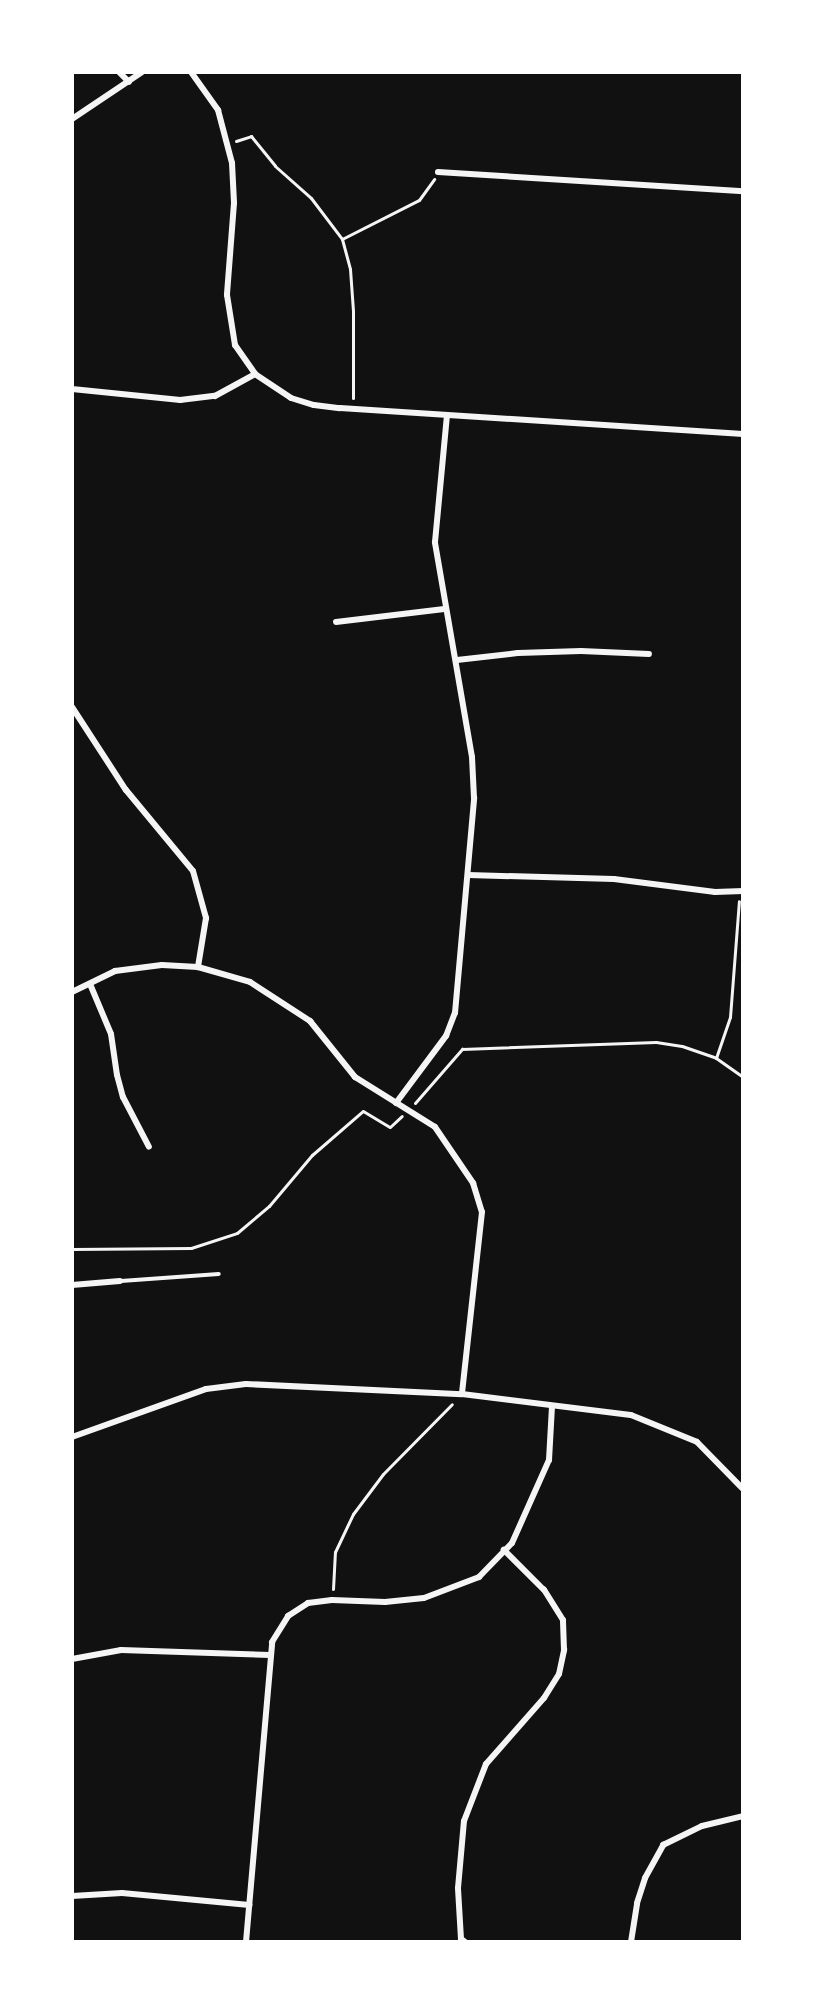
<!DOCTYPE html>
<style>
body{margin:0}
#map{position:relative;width:815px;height:2014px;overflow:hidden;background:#111;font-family:"PT Serif",serif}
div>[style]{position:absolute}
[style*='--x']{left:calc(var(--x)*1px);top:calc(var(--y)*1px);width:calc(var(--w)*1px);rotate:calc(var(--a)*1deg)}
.path>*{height:3px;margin:-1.5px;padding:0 1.5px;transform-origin:1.5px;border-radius:1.5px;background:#f5f5f5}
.service>*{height:4px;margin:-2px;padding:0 2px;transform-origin:2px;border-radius:2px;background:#f5f5f5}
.minor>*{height:6px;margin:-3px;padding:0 3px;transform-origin:3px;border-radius:3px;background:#f5f5f5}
span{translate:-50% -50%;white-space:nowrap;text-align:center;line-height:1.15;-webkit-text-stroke:4.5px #fff;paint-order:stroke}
.frame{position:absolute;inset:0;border:74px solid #fff;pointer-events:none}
</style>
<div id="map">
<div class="path">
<i style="--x:236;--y:141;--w:16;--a:-18"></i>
<i style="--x:251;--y:136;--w:38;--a:51"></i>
<i style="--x:275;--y:166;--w:48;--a:41.6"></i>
<i style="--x:311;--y:198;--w:51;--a:52.9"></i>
<i style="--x:342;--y:239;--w:86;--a:-26.9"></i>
<i style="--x:419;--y:200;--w:26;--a:-54"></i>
<i style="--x:342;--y:239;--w:31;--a:75"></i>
<i style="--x:350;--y:269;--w:42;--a:85.9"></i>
<i style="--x:353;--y:311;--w:87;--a:90"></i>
<i style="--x:716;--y:1058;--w:43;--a:-71.1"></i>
<i style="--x:730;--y:1017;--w:116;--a:-85.6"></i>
<i style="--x:415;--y:1103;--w:72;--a:-49"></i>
<i style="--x:462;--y:1049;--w:194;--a:-2.1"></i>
<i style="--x:656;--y:1042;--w:26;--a:9"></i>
<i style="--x:682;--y:1046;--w:36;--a:19"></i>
<i style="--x:716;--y:1058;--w:33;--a:35"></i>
<i style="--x:72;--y:1249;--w:119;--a:-0.5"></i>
<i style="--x:191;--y:1248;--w:48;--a:-18.1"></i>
<i style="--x:237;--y:1233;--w:42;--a:-40.2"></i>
<i style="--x:269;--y:1206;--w:67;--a:-49.9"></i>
<i style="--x:312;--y:1155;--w:67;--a:-40.8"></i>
<i style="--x:363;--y:1111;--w:31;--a:31"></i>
<i style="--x:390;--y:1127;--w:16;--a:-43"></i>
<i style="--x:333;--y:1589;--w:37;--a:-87"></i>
<i style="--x:335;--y:1552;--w:42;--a:-64.7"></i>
<i style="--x:353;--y:1514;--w:50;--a:-53.1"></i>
<i style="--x:383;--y:1474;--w:98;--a:-45.4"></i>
</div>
<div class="service">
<i style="--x:121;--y:1281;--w:98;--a:-4.1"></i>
</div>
<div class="minor">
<i style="--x:119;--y:72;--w:14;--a:45"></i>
<i style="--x:191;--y:72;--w:47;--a:54.6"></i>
<i style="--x:218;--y:110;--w:55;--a:75.2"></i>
<i style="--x:232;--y:163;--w:40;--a:87.1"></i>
<i style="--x:234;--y:203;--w:92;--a:94.4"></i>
<i style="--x:227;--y:295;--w:51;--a:80.9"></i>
<i style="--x:235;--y:345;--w:35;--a:55"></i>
<i style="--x:255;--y:374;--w:43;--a:33.7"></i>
<i style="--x:291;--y:398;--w:24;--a:17"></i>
<i style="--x:314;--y:405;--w:26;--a:7"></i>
<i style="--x:340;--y:408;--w:404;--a:3.7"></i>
<i style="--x:72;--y:119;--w:84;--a:-33.9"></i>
<i style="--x:438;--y:172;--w:306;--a:3.6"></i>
<i style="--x:72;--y:389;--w:109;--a:5.8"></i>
<i style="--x:180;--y:400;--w:35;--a:-7"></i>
<i style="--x:215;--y:396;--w:46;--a:-28.8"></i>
<i style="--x:336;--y:622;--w:109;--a:-6.9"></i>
<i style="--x:457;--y:660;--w:61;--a:-6.5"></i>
<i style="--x:518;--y:653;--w:63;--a:-1.8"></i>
<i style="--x:581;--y:651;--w:68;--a:2.5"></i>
<i style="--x:72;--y:707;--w:99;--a:57"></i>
<i style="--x:126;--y:790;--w:105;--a:50.4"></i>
<i style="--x:193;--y:871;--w:49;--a:74.5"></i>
<i style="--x:206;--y:918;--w:50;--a:99.3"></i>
<i style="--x:468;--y:875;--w:146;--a:1.6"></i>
<i style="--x:614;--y:879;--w:102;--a:7.3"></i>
<i style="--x:715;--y:892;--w:28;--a:-2"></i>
<i style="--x:90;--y:984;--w:54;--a:67.2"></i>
<i style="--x:111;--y:1034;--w:41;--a:81.7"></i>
<i style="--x:117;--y:1075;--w:23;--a:75"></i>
<i style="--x:123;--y:1097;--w:56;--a:62.5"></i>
<i style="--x:72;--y:992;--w:48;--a:-26"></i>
<i style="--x:115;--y:971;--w:47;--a:-7.3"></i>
<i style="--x:162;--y:965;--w:36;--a:3"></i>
<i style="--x:198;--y:967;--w:54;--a:16.1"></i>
<i style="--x:250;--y:982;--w:72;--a:33"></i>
<i style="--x:310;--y:1021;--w:72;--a:51.2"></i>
<i style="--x:355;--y:1077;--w:94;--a:32"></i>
<i style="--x:435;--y:1127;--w:68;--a:55.8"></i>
<i style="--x:473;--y:1183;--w:30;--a:73"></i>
<i style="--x:482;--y:1212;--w:183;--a:96.3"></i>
<i style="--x:396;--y:1103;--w:84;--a:-53.3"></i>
<i style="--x:446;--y:1036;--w:25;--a:-69"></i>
<i style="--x:455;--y:1013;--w:216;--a:-84.9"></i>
<i style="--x:474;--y:798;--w:41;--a:-92.8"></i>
<i style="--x:472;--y:757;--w:218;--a:-99.8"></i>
<i style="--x:435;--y:542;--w:127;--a:-84.6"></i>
<i style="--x:72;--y:1285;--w:48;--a:-4.8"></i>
<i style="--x:72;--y:1437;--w:142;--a:-19.7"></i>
<i style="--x:206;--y:1389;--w:40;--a:-7.1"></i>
<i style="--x:246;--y:1384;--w:216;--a:2.7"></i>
<i style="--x:462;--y:1394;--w:170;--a:7.1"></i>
<i style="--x:631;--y:1415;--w:71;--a:22.2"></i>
<i style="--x:697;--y:1442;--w:66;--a:45.6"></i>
<i style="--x:72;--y:1659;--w:50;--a:-10.4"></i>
<i style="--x:121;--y:1650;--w:149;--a:1.9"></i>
<i style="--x:72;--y:1896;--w:50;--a:-3.4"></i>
<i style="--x:122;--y:1893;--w:128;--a:5.4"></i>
<i style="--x:246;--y:1942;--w:301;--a:-85"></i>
<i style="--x:272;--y:1642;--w:31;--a:-58"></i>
<i style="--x:288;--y:1616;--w:24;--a:-33"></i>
<i style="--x:308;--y:1603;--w:24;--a:-7"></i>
<i style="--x:332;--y:1600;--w:53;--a:2.2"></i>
<i style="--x:385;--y:1602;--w:39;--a:-6"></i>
<i style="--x:424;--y:1598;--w:59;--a:-20.9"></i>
<i style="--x:479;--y:1577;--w:47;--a:-45.9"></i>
<i style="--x:512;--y:1543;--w:91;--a:-66"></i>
<i style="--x:549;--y:1460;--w:54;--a:-86.8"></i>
<i style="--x:465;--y:1942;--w:5;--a:-143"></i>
<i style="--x:461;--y:1939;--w:51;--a:-93.4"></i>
<i style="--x:458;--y:1888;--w:67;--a:-84.9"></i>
<i style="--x:464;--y:1821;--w:61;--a:-68.9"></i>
<i style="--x:486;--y:1764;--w:88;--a:-48.7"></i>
<i style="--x:544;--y:1698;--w:28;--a:-58"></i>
<i style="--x:559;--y:1674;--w:25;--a:-78"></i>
<i style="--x:564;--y:1650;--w:30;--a:-92"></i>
<i style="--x:563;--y:1620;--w:36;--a:-122"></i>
<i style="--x:544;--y:1590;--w:57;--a:-135"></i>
<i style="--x:631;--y:1942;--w:39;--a:-81"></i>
<i style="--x:637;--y:1903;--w:26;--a:-72"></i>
<i style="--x:645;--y:1878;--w:38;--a:-61"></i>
<i style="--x:663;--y:1845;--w:43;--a:-26"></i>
<i style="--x:702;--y:1826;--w:42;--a:-13.7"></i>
</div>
<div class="frame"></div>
</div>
